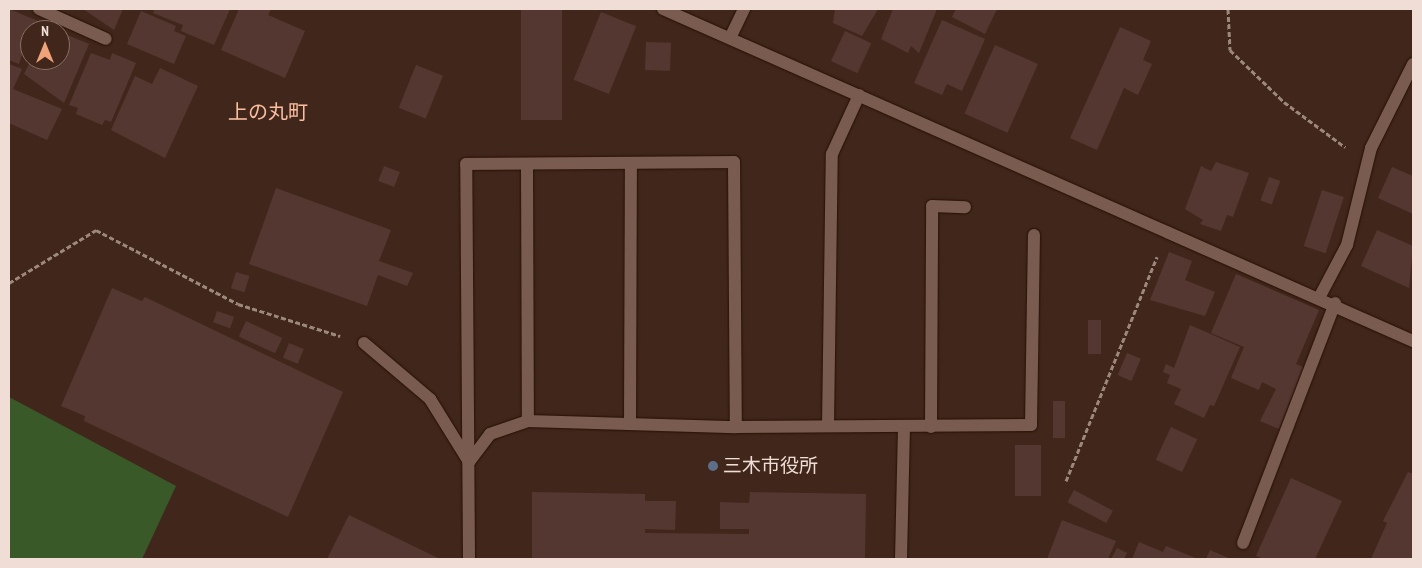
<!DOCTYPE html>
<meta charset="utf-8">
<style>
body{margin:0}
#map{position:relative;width:1422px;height:568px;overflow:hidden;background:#41271b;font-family:"PT Sans Narrow","Noto Sans JP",sans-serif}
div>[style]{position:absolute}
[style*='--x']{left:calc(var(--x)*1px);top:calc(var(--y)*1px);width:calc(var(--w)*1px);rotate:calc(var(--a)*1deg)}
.green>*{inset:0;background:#3a5929}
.building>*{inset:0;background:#553732;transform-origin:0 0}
.path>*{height:3px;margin-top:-1.5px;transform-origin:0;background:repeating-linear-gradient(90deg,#9d887e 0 5px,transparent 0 7.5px)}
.roads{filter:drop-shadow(0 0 1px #270f05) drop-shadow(0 0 1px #270f05)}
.minor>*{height:12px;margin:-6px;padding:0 6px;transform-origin:6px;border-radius:6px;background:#795c4f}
.dots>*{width:14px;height:14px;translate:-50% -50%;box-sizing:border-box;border:2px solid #41271b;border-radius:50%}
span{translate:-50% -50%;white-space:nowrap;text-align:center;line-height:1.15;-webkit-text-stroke:4.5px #41271b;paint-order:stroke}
.poi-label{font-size:19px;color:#f0ded6}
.left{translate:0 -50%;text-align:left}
.neighbourhood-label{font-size:20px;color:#fabfa0}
.frame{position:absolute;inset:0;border:10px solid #f0ded6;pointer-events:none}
.north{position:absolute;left:20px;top:20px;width:50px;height:50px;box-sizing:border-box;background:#41271b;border:1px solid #877066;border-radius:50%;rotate:0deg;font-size:14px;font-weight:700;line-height:20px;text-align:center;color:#f0ded6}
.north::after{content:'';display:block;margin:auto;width:18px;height:22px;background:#f0a279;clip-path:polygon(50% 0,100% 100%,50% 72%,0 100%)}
</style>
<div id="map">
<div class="green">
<i style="clip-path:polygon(9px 397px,176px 486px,142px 559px,9px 559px)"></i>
</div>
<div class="building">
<i style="clip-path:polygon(9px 9px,38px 21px,30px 30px,19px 64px,9px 60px)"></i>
<i style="clip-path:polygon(83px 9px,123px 9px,114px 30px)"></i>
<i style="clip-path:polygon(155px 9px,230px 9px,214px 45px,181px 31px,183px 25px,153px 13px)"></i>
<i style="clip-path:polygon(239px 9px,271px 9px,268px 15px,305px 31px,285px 78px,221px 50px)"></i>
<i style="left:521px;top:9px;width:41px;height:111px"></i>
<i style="clip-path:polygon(835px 9px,878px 9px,862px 36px,833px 23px)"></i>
<i style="clip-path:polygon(893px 9px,937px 9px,919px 53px,911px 46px,908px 53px,881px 39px)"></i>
<i style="clip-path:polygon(956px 9px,997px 9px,985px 34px,952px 17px)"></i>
<i style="clip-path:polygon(141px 11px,176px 26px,174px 31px,186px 36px,174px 64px,127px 44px)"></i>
<i style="left:601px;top:12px;width:38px;height:73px;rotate:22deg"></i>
<i style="clip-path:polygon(942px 20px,985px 39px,962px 91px,947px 84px,942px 95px,914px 83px)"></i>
<i style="clip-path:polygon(1120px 27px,1151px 41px,1143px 60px,1152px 64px,1138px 95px,1124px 88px,1097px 150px,1070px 138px)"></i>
<i style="left:845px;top:31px;width:29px;height:33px;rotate:25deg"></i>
<i style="clip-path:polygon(60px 32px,89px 44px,64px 103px,24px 74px,31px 60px,60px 60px)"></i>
<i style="left:646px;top:42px;width:25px;height:28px;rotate:2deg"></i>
<i style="left:995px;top:45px;width:47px;height:75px;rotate:24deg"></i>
<i style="clip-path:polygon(91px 53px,110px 60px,112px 53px,136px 63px,111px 122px,105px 120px,102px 125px,76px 114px,78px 108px,69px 105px)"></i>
<i style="clip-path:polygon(9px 64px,22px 69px,13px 89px,62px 109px,47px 140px,9px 123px)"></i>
<i style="left:416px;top:65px;width:29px;height:46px;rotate:22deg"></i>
<i style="clip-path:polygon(160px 68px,198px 86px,165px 158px,111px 130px,135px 76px,152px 84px)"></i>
<i style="clip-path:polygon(1216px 162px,1249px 173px,1233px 217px,1227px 215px,1221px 231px,1200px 224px,1203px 220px,1185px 209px,1201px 166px,1211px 171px)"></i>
<i style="left:384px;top:166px;width:17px;height:16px;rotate:21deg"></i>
<i style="clip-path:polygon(1392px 167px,1413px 176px,1413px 214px,1378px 198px)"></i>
<i style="left:1269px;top:177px;width:12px;height:25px;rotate:20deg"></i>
<i style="clip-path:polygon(276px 188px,391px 230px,379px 261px,413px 273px,407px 286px,378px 275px,367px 306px,249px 264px)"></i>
<i style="left:1322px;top:190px;width:23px;height:59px;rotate:18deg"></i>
<i style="clip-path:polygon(1377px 230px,1413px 246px,1409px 288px,1361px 266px)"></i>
<i style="clip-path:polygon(1169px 252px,1192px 261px,1185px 280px,1215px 292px,1205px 316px,1150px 300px)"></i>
<i style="left:236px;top:272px;width:14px;height:17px;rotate:17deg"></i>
<i style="clip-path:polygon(1236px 274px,1319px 310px,1296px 364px,1303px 367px,1279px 429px,1260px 421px,1276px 389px,1262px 382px,1259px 390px,1231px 378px,1244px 347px,1211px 333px)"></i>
<i style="clip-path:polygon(112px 288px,142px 301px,145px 297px,343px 392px,288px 517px,84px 421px,85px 416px,61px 406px)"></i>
<i style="left:217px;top:311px;width:18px;height:12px;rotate:19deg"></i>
<i style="left:1088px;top:320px;width:13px;height:34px"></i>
<i style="left:246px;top:321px;width:40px;height:17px;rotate:25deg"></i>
<i style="clip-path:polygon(1190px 325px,1240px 347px,1214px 406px,1210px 405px,1204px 418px,1174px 404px,1181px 389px,1167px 383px,1170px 375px,1163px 372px,1166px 364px,1174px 368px)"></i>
<i style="left:289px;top:343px;width:16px;height:16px;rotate:22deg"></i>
<i style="left:1127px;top:353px;width:15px;height:24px;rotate:23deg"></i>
<i style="left:1053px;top:401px;width:12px;height:37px"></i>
<i style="left:1171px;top:427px;width:29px;height:36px;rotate:25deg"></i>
<i style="left:1015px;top:445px;width:26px;height:51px"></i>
<i style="clip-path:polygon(1408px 472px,1413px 474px,1413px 559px,1371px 559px,1387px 523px,1383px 521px)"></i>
<i style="clip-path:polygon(1291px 478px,1342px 501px,1315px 559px,1264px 559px,1256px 556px)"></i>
<i style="left:1074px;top:490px;width:44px;height:14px;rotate:28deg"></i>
<i style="clip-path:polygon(532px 492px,645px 494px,645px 501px,676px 501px,675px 530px,645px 529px,645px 533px,749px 534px,749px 529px,720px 529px,720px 502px,749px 503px,750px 492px,866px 494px,865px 559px,532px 559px)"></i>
<i style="clip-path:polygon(349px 515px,438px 558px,437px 559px,327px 559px)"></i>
<i style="clip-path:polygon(1062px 520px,1116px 541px,1108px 559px,1047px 559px)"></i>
<i style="clip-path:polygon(1139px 542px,1163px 552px,1166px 546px,1198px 559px,1132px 559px)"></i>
<i style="clip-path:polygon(1117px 548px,1127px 553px,1124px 559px,1111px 559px)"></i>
<i style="clip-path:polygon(1210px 550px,1231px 559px,1206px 559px)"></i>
</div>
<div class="path">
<i style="--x:1228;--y:9;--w:41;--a:87.2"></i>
<i style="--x:1230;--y:50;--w:75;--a:43.9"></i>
<i style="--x:1284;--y:102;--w:76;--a:36.4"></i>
<i style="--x:9;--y:283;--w:102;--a:-31.3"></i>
<i style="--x:96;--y:230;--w:160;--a:27.5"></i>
<i style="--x:238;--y:304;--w:107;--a:17.4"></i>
<i style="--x:1066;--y:481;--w:242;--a:-67.9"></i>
</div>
<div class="roads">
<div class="minor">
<i style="--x:39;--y:9;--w:73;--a:24.1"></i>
<i style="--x:663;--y:9;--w:820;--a:23.88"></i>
<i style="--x:730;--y:38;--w:32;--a:-64"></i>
<i style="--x:527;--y:164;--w:257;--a:89.8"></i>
<i style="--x:1320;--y:296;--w:58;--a:-62.1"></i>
<i style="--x:1347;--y:245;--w:100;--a:-76.1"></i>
<i style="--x:1371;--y:148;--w:94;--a:-63.4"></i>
<i style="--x:364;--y:343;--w:87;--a:40.3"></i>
<i style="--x:430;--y:399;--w:74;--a:58.2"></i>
<i style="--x:469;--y:462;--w:35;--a:-53"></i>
<i style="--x:490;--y:434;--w:40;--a:-18.9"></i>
<i style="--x:528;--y:421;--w:208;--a:1.7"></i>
<i style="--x:736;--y:427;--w:295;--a:-0.4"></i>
<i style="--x:1031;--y:425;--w:190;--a:-89.1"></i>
<i style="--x:630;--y:424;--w:261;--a:-89.8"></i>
<i style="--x:828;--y:426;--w:272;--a:-89.2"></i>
<i style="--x:832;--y:154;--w:65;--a:-65.4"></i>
<i style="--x:931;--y:427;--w:221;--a:-89.7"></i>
<i style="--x:932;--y:206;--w:33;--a:2"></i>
<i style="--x:1243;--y:543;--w:257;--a:-69"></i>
<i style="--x:469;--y:559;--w:395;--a:-90.4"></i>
<i style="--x:466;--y:164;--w:268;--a:-0.4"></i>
<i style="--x:734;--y:162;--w:265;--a:89.6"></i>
<i style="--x:901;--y:559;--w:132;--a:-88.7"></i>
</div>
</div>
<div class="dots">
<i style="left:713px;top:466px;background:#5c6f8a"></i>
</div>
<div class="poi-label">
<span class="left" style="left:723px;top:466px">三木市役所</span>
</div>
<div class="neighbourhood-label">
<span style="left:268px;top:112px">上の丸町</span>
</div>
<div class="frame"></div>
<div class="north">N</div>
</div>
